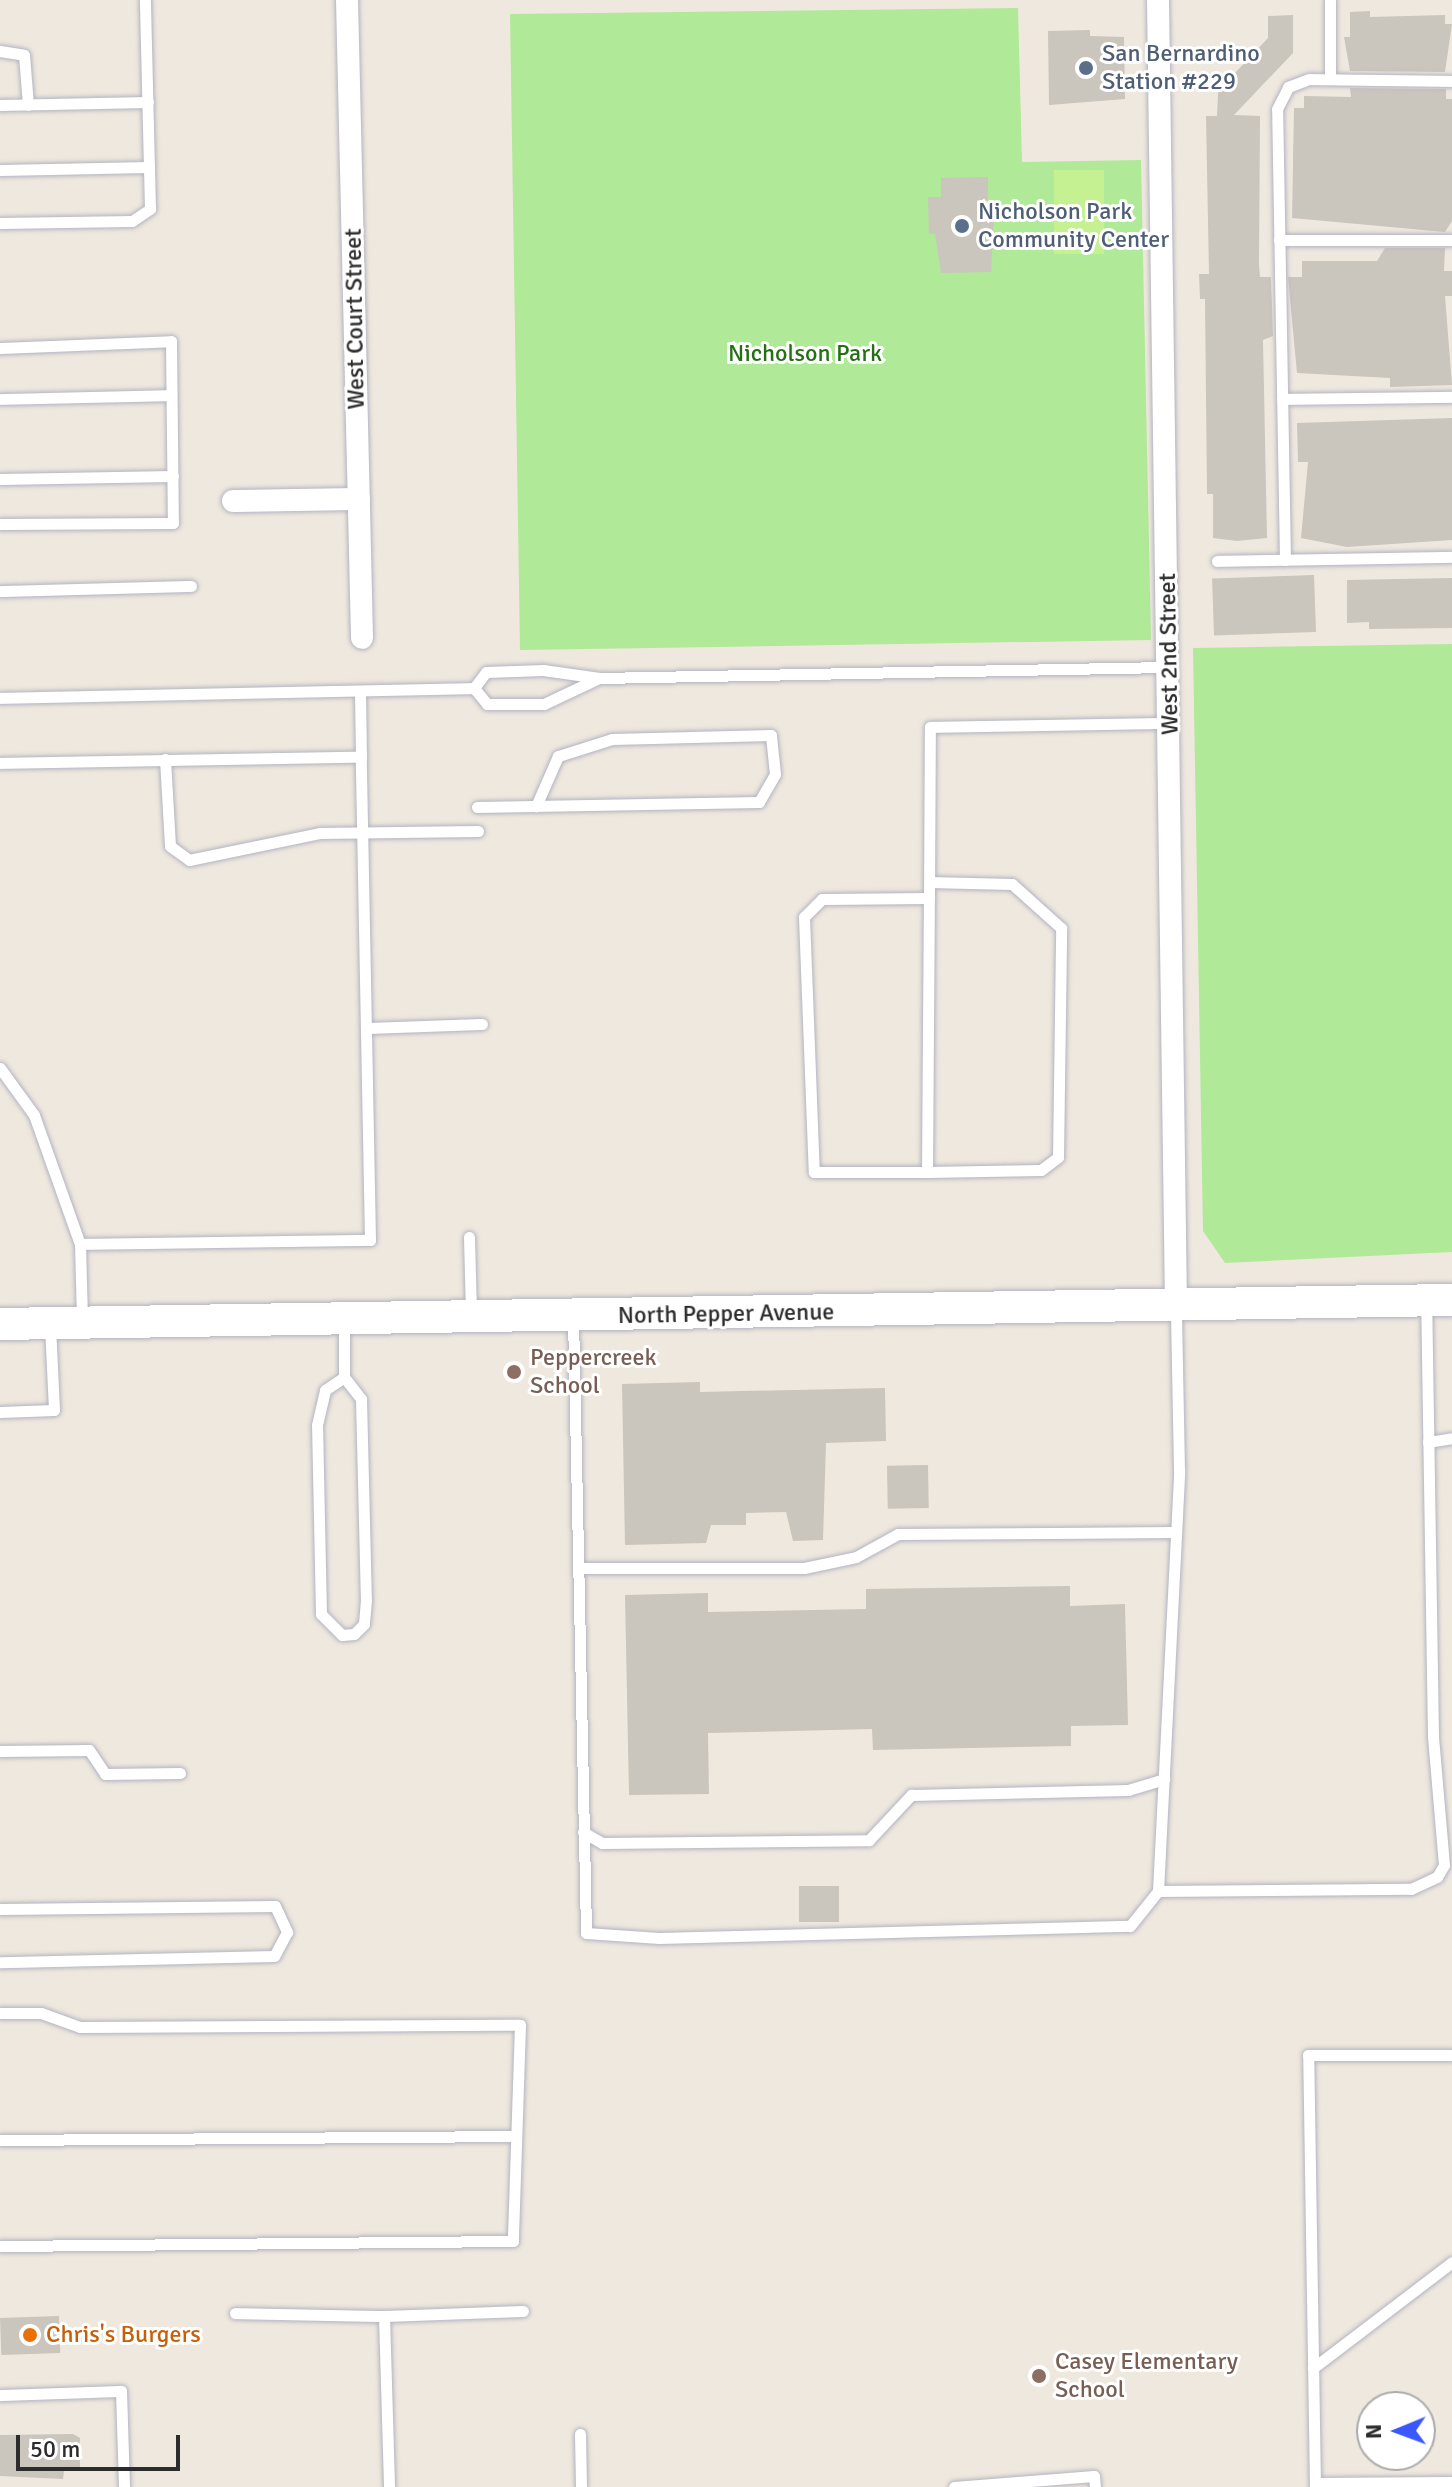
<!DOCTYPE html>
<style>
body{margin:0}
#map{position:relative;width:1452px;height:2487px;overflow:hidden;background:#efe8de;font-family:Signika,sans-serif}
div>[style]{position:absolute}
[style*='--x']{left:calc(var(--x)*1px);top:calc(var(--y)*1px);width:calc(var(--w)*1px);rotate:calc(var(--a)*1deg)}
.green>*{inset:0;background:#b0e997}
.pitch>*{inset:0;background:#c5f192;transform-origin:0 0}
.building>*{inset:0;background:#cac5bd;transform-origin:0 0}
.roads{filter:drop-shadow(0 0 2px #b2b4c1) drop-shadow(0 0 2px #b2b4c1)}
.service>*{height:11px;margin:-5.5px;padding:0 5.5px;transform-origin:5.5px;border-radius:5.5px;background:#fff}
.minor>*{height:22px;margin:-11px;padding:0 11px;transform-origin:11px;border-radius:11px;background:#fff}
.secondary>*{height:32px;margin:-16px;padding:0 16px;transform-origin:16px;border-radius:16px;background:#fff}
.dots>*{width:22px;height:22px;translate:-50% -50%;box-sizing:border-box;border:4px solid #fff;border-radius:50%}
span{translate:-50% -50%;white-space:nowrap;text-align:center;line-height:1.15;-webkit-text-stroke:6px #fff;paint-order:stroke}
.service-label{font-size:24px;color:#4e5e75}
.left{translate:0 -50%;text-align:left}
.street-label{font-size:24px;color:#2c2c2c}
.park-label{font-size:24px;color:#257015}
.education-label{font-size:24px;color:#785e54}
.food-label{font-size:24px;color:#c56008}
.north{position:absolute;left:1356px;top:2391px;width:80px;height:80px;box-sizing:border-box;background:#fff;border:2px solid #ababab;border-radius:50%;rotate:269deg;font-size:22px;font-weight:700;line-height:32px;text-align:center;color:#2c2c2c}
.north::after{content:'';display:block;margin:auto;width:28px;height:36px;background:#3b58ff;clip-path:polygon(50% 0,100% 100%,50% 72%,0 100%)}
.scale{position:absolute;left:16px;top:2435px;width:164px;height:36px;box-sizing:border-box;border:4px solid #2c2c2c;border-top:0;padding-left:10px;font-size:24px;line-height:28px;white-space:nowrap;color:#2c2c2c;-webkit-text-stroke:6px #fff;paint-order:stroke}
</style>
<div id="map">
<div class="green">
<i style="clip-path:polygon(1018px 8px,1022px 162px,1141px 160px,1151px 640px,520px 650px,510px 14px)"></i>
<i style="clip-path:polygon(1452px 644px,1452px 1252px,1225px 1263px,1203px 1231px,1193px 648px)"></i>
</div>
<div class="pitch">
<i style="left:1054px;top:170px;width:50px;height:84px"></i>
</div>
<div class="building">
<i style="clip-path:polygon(1370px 11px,1370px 17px,1445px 15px,1445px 24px,1452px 24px,1445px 72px,1350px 71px,1344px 37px,1350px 37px,1350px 12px)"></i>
<i style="clip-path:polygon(1293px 15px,1293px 53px,1234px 115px,1260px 116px,1259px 265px,1260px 277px,1271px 277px,1273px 336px,1263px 340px,1267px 538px,1237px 541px,1213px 538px,1213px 494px,1207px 494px,1205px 299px,1200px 299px,1199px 274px,1209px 274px,1206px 116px,1217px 116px,1219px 74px,1234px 74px,1268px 38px,1268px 16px)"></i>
<i style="clip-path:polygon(1090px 30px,1090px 36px,1124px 37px,1125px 99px,1049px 105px,1048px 31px)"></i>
<i style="clip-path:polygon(1350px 88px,1446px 89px,1446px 99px,1452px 99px,1452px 221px,1445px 232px,1292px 218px,1294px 108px,1304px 108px,1304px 96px,1351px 97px)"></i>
<i style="clip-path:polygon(988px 177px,988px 217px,994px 217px,991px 272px,941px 273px,935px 234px,929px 234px,928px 197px,941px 197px,941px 178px)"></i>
<i style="clip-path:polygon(1385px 248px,1445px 248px,1444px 271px,1452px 271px,1452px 296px,1445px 296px,1452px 385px,1390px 387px,1390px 378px,1297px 373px,1288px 277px,1302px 277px,1302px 261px,1377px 261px)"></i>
<i style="clip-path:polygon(1452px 418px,1452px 540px,1347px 547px,1301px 538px,1308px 462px,1298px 462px,1297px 423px)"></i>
<i style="left:1314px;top:575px;width:57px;height:102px;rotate:88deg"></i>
<i style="clip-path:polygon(1452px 578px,1452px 628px,1369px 629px,1369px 622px,1347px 623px,1347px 580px)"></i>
<i style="clip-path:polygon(700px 1382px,700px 1392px,885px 1388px,886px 1441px,826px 1443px,823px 1540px,793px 1541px,786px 1512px,746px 1513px,746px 1525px,711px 1525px,706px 1543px,625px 1545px,622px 1384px)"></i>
<i style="left:928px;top:1465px;width:43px;height:41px;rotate:89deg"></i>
<i style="clip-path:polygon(1070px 1586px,1070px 1606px,1125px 1604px,1128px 1725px,1071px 1726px,1071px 1746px,873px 1750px,872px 1729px,708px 1733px,709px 1794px,629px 1795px,625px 1595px,708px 1593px,708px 1612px,866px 1609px,866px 1589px)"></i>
<i style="left:839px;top:1886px;width:36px;height:40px;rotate:90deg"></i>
<i style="left:59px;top:2316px;width:37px;height:59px;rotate:88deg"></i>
<i style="clip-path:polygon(73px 2434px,80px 2438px,80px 2470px,64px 2471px,63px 2479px,0 2476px,0 2435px)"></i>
</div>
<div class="roads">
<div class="service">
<i style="--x:0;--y:51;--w:24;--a:9"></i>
<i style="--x:24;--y:55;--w:50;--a:85.4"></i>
<i style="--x:1330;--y:79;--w:79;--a:-90"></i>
<i style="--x:0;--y:105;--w:148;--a:-1.2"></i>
<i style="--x:0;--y:170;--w:149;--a:-1.2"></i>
<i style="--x:0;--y:223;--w:132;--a:-0.9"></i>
<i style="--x:132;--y:221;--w:22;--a:-34"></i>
<i style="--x:150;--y:209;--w:209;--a:-91.4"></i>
<i style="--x:1279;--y:240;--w:173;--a:0"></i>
<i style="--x:0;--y:348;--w:171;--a:-2.3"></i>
<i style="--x:171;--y:341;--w:182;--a:89.4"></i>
<i style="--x:173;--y:523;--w:173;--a:179.7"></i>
<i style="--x:0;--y:399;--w:171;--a:-1.3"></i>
<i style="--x:1282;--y:399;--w:170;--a:-0.7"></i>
<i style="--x:0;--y:479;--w:173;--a:-1"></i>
<i style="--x:1285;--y:560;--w:451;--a:-91"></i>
<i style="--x:1277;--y:109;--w:25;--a:-63"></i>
<i style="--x:1288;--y:87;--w:22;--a:-21"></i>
<i style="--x:1309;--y:79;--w:143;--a:0.8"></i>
<i style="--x:1217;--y:561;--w:235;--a:-1"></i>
<i style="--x:0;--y:591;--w:191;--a:-1.5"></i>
<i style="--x:599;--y:678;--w:61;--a:154.7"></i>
<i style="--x:544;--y:704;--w:57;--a:180"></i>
<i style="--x:487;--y:704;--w:21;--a:-129"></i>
<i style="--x:474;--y:688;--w:20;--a:-53"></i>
<i style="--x:486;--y:672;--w:57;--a:-2"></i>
<i style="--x:543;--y:670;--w:57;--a:8.1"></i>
<i style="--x:599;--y:678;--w:570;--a:-1.11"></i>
<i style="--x:0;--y:698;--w:474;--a:-1.2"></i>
<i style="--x:165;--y:759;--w:87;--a:86.7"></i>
<i style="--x:170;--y:846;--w:24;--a:36"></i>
<i style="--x:189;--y:860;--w:133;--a:-11.7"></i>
<i style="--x:319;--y:833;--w:159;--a:-0.7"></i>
<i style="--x:0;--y:763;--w:361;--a:-1"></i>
<i style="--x:361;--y:757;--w:66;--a:-90.9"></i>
<i style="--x:477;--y:807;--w:282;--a:-1"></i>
<i style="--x:759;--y:802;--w:32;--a:-60"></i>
<i style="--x:775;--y:774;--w:39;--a:-96"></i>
<i style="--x:771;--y:735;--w:159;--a:178.6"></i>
<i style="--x:612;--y:739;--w:57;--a:162.5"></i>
<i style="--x:558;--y:756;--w:55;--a:113.7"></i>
<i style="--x:929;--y:898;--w:107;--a:179.5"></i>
<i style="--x:822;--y:899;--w:25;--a:135"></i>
<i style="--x:804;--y:917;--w:255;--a:87.8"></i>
<i style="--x:814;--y:1172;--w:113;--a:0"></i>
<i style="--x:927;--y:1172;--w:274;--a:-89.6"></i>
<i style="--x:929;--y:898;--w:171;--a:-89.7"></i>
<i style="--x:930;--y:727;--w:240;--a:-1"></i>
<i style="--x:366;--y:1028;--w:116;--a:-2"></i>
<i style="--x:0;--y:1068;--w:58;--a:54.1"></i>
<i style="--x:34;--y:1115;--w:137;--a:70.4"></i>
<i style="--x:80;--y:1244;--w:290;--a:-0.8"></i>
<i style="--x:370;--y:1240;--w:483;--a:-91.1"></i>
<i style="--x:927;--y:1172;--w:114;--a:-1"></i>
<i style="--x:1041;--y:1170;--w:21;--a:-37"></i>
<i style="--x:1058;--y:1157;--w:229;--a:-89.2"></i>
<i style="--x:1061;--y:928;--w:66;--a:-138.1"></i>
<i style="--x:1012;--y:884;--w:83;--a:-178.6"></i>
<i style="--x:469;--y:1237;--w:75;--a:88.5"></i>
<i style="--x:80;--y:1244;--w:75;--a:88.5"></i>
<i style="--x:573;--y:1316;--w:617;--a:88.79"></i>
<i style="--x:586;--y:1933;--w:73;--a:3.9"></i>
<i style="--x:659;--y:1938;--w:471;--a:-1.5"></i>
<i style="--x:1130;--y:1926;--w:45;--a:-51.3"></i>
<i style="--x:1158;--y:1891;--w:422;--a:-87.1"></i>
<i style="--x:1179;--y:1470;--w:162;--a:-91.1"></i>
<i style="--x:344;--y:1377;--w:28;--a:52"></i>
<i style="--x:361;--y:1399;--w:201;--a:88.6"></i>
<i style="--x:366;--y:1600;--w:24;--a:95"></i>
<i style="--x:364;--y:1624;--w:14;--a:135"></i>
<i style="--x:354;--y:1634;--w:12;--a:175"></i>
<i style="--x:342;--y:1635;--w:30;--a:-135"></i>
<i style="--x:321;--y:1614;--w:189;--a:-91.2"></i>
<i style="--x:317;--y:1425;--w:36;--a:-77"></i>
<i style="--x:325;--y:1390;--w:23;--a:-34"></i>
<i style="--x:344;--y:1377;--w:57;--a:-90"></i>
<i style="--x:0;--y:1412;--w:54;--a:-2.1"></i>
<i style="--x:54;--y:1410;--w:85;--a:-92.7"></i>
<i style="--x:1428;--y:1442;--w:24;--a:-9"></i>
<i style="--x:579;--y:1568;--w:225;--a:0"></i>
<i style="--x:804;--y:1568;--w:53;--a:-11.9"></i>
<i style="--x:856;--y:1557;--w:48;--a:-28.7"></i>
<i style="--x:898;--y:1534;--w:276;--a:-0.4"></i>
<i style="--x:0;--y:1751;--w:89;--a:-0.6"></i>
<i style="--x:89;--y:1750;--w:29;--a:56"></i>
<i style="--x:105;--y:1774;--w:75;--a:-0.8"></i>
<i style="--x:583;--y:1832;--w:22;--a:30"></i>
<i style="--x:602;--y:1843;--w:267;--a:-0.6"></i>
<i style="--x:869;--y:1840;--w:62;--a:-47"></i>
<i style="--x:911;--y:1795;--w:217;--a:-1.3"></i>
<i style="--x:1128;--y:1790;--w:38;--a:-17"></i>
<i style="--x:1158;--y:1891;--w:253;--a:-0.5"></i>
<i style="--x:1411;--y:1889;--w:29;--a:-25"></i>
<i style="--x:1437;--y:1877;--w:14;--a:-60"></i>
<i style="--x:1444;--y:1865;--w:129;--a:-94.9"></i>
<i style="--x:1433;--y:1736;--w:435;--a:-90.9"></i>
<i style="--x:0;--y:1909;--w:275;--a:-0.6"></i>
<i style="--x:275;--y:1906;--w:29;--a:65"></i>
<i style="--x:287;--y:1932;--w:27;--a:118"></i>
<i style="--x:274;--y:1956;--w:274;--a:178.7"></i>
<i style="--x:0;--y:2013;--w:41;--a:0"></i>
<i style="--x:41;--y:2013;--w:41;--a:19.7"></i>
<i style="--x:80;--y:2027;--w:440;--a:-0.3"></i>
<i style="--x:520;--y:2025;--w:216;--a:91.9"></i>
<i style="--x:513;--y:2241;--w:513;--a:179.44"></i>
<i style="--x:0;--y:2140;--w:516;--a:-0.44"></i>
<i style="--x:235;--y:2313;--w:149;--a:1.2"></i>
<i style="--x:384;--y:2316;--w:171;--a:88.3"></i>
<i style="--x:384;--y:2316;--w:139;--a:-2.1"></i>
<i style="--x:1313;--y:2368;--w:175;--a:-37.3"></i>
<i style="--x:0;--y:2395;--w:121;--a:-1.9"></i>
<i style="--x:121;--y:2391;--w:96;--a:88.2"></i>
<i style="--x:580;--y:2434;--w:53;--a:88.9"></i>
<i style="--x:1315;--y:2483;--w:137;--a:-0.4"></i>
<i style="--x:954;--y:2487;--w:140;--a:-4.5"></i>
<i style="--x:1094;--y:2476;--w:11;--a:85"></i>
<i style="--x:1315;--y:2487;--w:432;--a:-90.9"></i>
<i style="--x:1308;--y:2055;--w:144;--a:0"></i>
</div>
<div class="minor">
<i style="--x:347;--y:0;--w:638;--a:88.65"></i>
<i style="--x:1158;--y:0;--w:1308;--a:89.21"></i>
<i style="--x:233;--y:501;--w:126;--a:-0.9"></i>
</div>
<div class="secondary">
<i style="--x:0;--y:1324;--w:1452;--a:-0.95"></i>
</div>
</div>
<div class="dots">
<i style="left:1086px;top:68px;background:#5c6f8a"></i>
<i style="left:962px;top:226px;background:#5c6f8a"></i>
<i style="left:514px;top:1372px;background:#8d6e63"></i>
<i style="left:30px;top:2335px;background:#e8710a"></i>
<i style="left:1039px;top:2376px;background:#8d6e63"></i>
</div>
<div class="service-label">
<span class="left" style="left:1102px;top:68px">San Bernardino<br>Station #229</span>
<span class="left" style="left:978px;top:226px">Nicholson Park<br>Community Center</span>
</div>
<div class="street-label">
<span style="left:355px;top:319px;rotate:-91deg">West Court Street</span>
<span style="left:1169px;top:654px;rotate:-91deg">West 2nd Street</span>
<span style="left:726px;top:1314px;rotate:-1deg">North Pepper Avenue</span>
</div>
<div class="park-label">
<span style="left:805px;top:354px">Nicholson Park</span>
</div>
<div class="education-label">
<span class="left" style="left:530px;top:1372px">Peppercreek<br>School</span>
<span class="left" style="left:1055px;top:2376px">Casey Elementary<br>School</span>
</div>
<div class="food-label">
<span class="left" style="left:46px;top:2335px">Chris's Burgers</span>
</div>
<div class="north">N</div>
<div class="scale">50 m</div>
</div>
